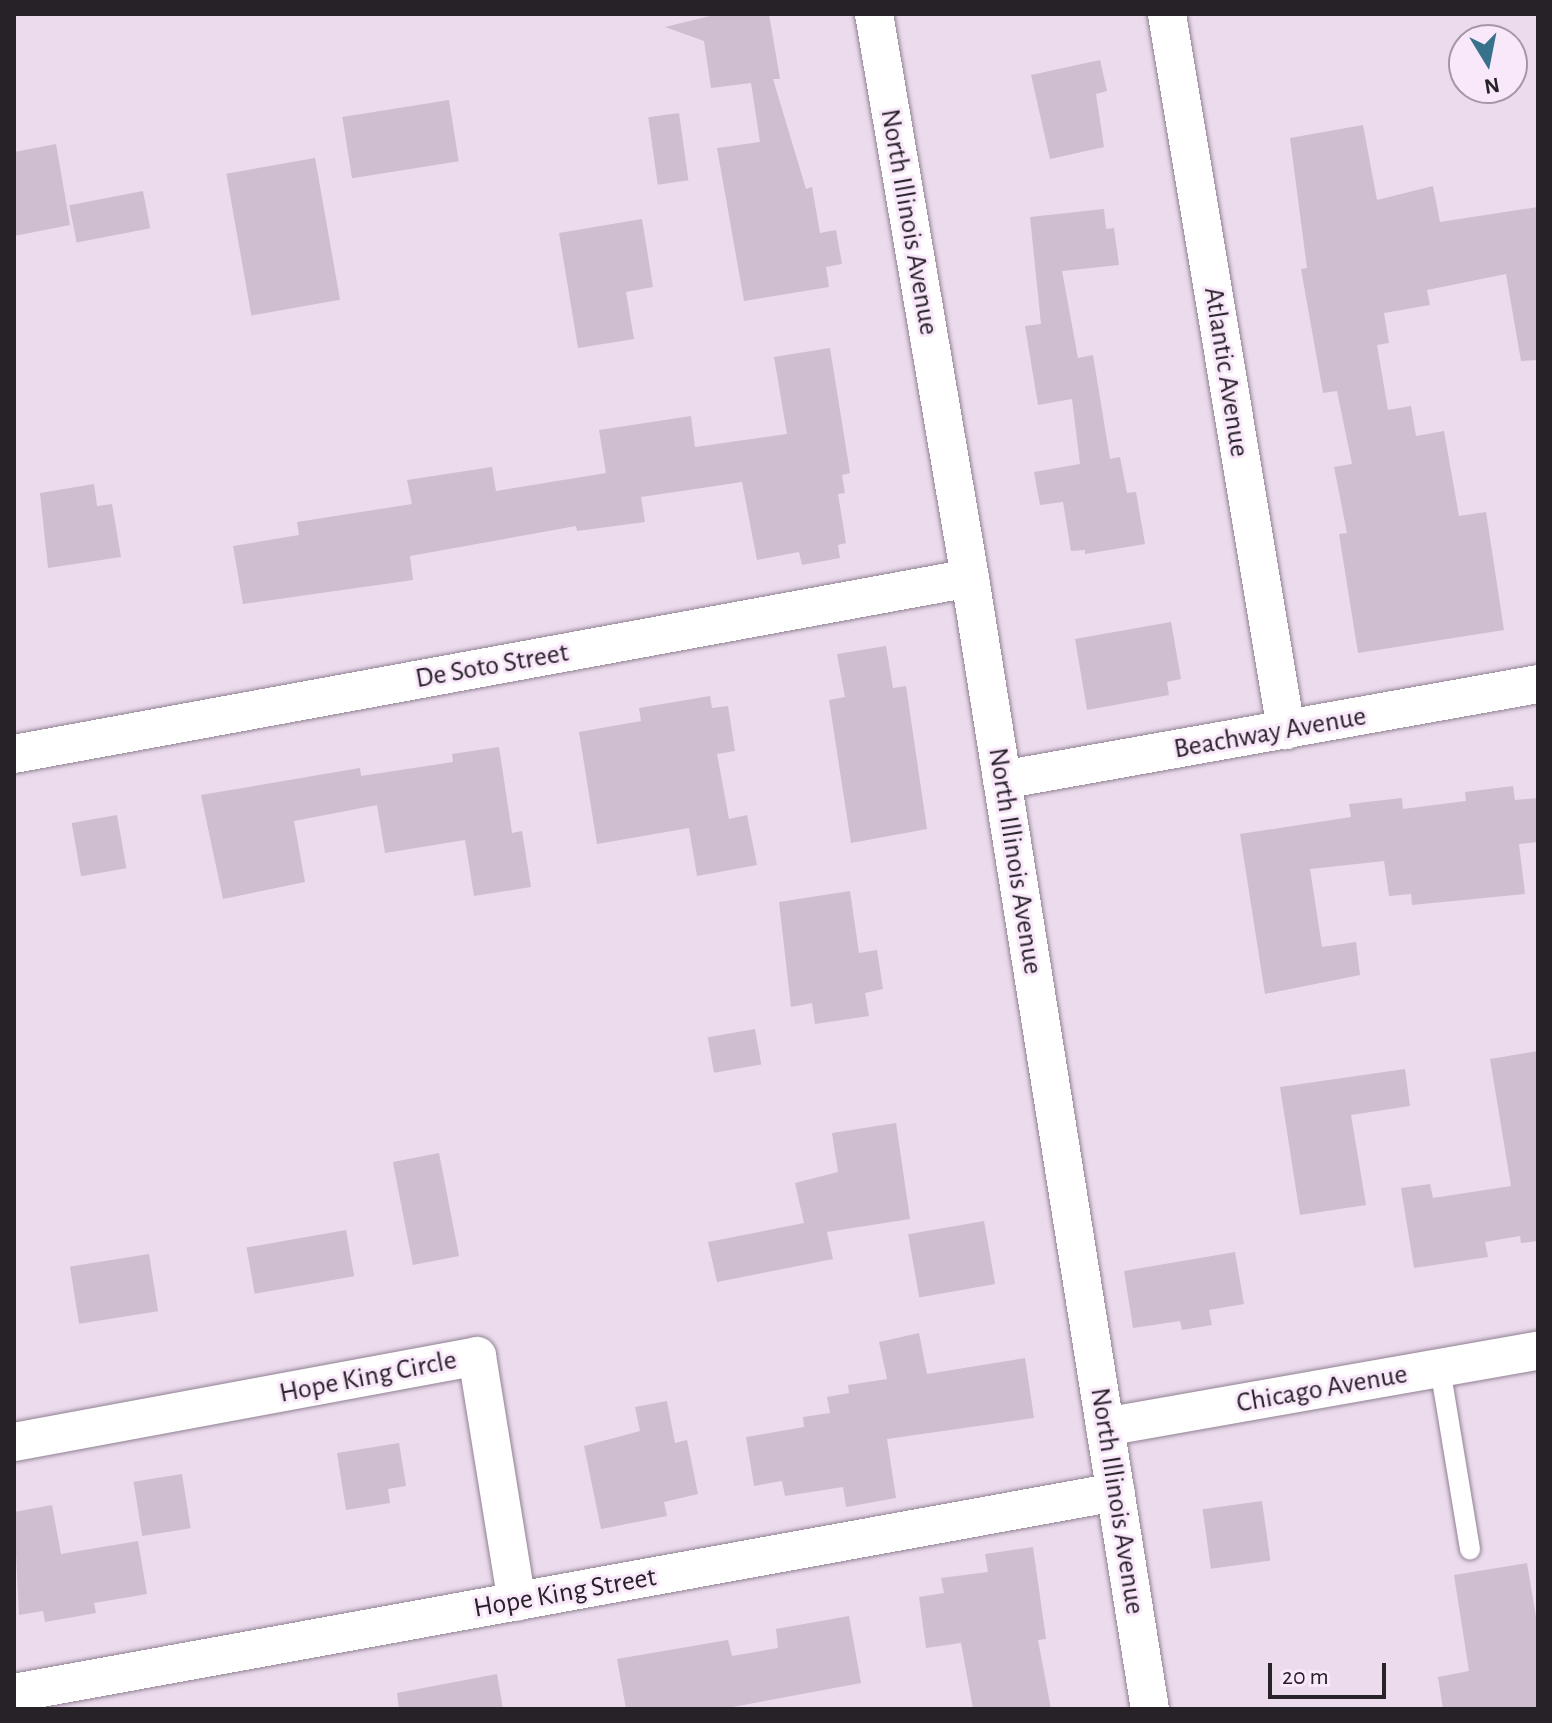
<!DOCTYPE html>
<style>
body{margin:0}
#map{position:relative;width:1552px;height:1723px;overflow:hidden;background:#ebdbed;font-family:"Alegreya Sans",sans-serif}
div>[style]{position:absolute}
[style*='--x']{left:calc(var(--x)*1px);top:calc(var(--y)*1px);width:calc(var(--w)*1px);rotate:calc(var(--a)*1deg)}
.building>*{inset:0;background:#cebecf;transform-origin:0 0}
.roads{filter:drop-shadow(0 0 2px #908192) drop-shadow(0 0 2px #908192)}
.lane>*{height:20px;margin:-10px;padding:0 10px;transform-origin:10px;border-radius:10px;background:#fff}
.street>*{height:38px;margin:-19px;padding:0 19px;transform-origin:19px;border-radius:19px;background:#fff}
span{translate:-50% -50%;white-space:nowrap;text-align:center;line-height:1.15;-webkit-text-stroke:6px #f9e8fa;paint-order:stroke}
.street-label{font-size:28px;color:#272128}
.frame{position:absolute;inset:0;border:16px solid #272128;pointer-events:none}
.north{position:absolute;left:1448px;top:24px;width:80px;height:80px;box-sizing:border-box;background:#f9e8fa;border:2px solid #a598a6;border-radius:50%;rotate:170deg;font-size:22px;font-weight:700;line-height:32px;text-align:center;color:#272128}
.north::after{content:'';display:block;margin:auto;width:28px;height:36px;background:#38718b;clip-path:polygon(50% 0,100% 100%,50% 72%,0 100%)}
.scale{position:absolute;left:1268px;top:1663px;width:118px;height:36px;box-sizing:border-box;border:4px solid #272128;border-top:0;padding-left:10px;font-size:24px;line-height:28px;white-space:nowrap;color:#272128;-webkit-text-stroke:6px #f9e8fa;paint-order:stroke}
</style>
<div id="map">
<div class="building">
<i style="clip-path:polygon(718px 14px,769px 14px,780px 79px,773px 79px,806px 189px,812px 187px,820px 233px,836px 230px,842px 264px,826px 267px,829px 287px,744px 301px,717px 148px,760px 142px,751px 83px,711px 88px,704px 41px,665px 27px)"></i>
<i style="clip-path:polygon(1100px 60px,1107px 91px,1096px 94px,1104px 147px,1050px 159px,1031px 75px)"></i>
<i style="left:449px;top:100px;width:62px;height:108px;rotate:81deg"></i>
<i style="left:679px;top:113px;width:68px;height:31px;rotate:82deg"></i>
<i style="clip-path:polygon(1363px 125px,1377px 200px,1433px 186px,1440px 222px,1538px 207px,1538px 360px,1521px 361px,1506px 274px,1427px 290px,1430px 305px,1384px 313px,1389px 343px,1377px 345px,1388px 410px,1411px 406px,1416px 436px,1444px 431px,1459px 516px,1486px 512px,1504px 630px,1358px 653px,1339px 534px,1347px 533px,1334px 467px,1352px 464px,1337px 391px,1323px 393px,1301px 269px,1307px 268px,1290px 138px)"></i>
<i style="clip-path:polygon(56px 144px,70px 225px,14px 236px,14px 152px)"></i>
<i style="left:315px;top:158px;width:144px;height:90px;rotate:80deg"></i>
<i style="left:143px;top:191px;width:38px;height:75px;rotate:79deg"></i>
<i style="clip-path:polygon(1104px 209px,1106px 229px,1114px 228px,1119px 265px,1062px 271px,1078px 358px,1093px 355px,1110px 459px,1120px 457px,1127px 493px,1136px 492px,1145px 544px,1085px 554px,1085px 550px,1071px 551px,1063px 502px,1040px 505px,1034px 472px,1080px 464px,1072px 399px,1038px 405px,1025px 326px,1041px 324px,1030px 217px)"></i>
<i style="clip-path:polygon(642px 219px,653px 287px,626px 292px,634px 339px,578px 348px,559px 233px)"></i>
<i style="clip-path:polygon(830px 348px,850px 473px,842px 475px,845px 493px,838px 494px,846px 543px,838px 545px,840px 558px,802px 565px,799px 552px,757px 560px,742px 482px,641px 497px,645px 522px,577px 531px,576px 526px,410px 556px,413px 580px,243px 604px,233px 546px,299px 535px,297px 522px,412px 504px,407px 480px,492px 467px,496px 491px,606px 473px,599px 430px,691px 416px,695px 447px,787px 434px,774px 357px)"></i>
<i style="clip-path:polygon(94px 484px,97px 506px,112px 504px,121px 557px,48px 568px,40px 493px)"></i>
<i style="clip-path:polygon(1171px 622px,1181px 679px,1167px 682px,1169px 695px,1087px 710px,1075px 639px)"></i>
<i style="clip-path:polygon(886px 646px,893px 688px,906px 686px,927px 829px,851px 843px,829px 700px,845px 697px,837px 654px)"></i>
<i style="clip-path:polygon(710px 696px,712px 708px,728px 706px,735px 751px,717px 754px,729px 819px,747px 815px,757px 865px,697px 876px,689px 828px,597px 844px,579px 732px,641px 721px,639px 708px)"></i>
<i style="clip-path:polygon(499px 747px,512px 833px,522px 831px,531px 887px,474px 896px,465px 840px,385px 853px,377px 805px,294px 821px,305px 882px,223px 899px,201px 795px,360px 768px,361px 776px,453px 762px,452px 754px)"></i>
<i style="clip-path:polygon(1513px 786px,1515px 800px,1538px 798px,1538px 842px,1519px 844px,1525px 894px,1412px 905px,1411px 894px,1389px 896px,1384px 861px,1310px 869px,1322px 947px,1356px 942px,1360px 975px,1265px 994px,1240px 834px,1351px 817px,1349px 804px,1402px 798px,1403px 809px,1466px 801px,1465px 792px)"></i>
<i style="left:117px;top:815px;width:54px;height:46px;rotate:80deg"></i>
<i style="clip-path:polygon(850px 891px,859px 953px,877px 950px,883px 989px,865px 993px,869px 1016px,815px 1024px,812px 1003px,791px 1007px,779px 902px)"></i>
<i style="left:755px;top:1029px;width:36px;height:48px;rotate:80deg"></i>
<i style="clip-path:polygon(1538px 1051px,1538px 1241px,1521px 1243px,1520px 1236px,1485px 1242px,1488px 1257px,1414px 1268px,1401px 1188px,1430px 1184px,1433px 1198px,1511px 1186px,1490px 1059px)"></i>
<i style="clip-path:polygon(1405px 1069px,1410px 1106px,1351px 1115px,1366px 1205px,1300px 1215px,1280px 1087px)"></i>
<i style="clip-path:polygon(896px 1123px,910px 1219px,827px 1232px,833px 1259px,717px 1282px,708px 1242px,804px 1223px,795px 1183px,838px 1172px,832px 1133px)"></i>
<i style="left:439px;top:1153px;width:105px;height:47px;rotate:79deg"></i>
<i style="left:984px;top:1221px;width:64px;height:77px;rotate:80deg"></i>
<i style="left:346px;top:1230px;width:47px;height:101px;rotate:80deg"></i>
<i style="clip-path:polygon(1235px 1252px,1244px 1304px,1209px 1310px,1212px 1325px,1182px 1330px,1180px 1321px,1133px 1328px,1124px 1271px)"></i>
<i style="left:149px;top:1254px;width:58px;height:80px;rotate:81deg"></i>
<i style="clip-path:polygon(919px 1333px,927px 1374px,1025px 1358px,1034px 1418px,887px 1439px,896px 1498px,846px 1507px,843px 1487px,785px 1496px,782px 1481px,754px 1486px,746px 1437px,804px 1427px,803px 1417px,830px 1413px,827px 1397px,849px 1393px,848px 1385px,887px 1379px,879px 1342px)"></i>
<i style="clip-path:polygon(667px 1401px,675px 1443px,687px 1440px,698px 1494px,664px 1502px,667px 1516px,601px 1529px,584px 1446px,640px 1431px,635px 1407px)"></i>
<i style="clip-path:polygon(399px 1443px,406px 1486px,388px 1489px,390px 1503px,346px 1510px,337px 1453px)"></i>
<i style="left:182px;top:1474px;width:55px;height:49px;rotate:81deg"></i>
<i style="left:1262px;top:1501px;width:60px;height:60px;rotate:82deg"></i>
<i style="clip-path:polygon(52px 1505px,61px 1554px,138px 1541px,147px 1594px,94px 1603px,96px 1613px,45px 1622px,43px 1611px,19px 1615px,14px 1512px)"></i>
<i style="clip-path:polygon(1033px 1547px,1046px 1639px,1038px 1640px,1051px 1709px,973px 1709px,961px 1643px,926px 1648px,919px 1597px,944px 1593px,941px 1578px,988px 1572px,985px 1554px)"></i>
<i style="clip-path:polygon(1527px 1563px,1538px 1629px,1538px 1709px,1443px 1709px,1438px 1677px,1469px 1671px,1454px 1575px)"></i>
<i style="clip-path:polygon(849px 1616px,861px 1683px,722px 1709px,626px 1709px,617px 1659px,728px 1640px,732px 1656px,778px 1648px,776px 1629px)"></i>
<i style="clip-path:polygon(497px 1674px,503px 1709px,399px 1709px,397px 1693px)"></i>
</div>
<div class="roads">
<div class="lane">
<i style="--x:1440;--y:1368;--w:184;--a:80.6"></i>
</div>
<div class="street">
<i style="--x:874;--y:14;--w:572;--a:80.34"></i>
<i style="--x:970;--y:578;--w:1145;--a:80.96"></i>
<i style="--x:1167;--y:14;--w:726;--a:80.56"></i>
<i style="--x:14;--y:754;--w:972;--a:-10.43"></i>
<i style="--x:1002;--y:780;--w:545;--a:-10.15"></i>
<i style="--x:1105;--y:1427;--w:440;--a:-10"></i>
<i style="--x:14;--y:1442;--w:471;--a:-10.5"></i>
<i style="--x:477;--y:1356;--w:249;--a:80.8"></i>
<i style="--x:14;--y:1693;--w:1120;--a:-10.34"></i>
</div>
</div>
<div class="street-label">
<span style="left:909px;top:222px;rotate:80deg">North Illinois Avenue</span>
<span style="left:1226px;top:372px;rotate:81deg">Atlantic Avenue</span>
<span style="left:492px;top:666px;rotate:-10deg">De Soto Street</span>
<span style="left:1270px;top:733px;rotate:-10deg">Beachway Avenue</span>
<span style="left:1015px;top:861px;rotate:81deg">North Illinois Avenue</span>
<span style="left:368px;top:1377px;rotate:-11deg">Hope King Circle</span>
<span style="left:1322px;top:1389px;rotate:-10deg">Chicago Avenue</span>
<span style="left:1117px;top:1501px;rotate:81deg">North Illinois Avenue</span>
<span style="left:565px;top:1593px;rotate:-10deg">Hope King Street</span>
</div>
<div class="frame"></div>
<div class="north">N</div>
<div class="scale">20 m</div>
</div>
